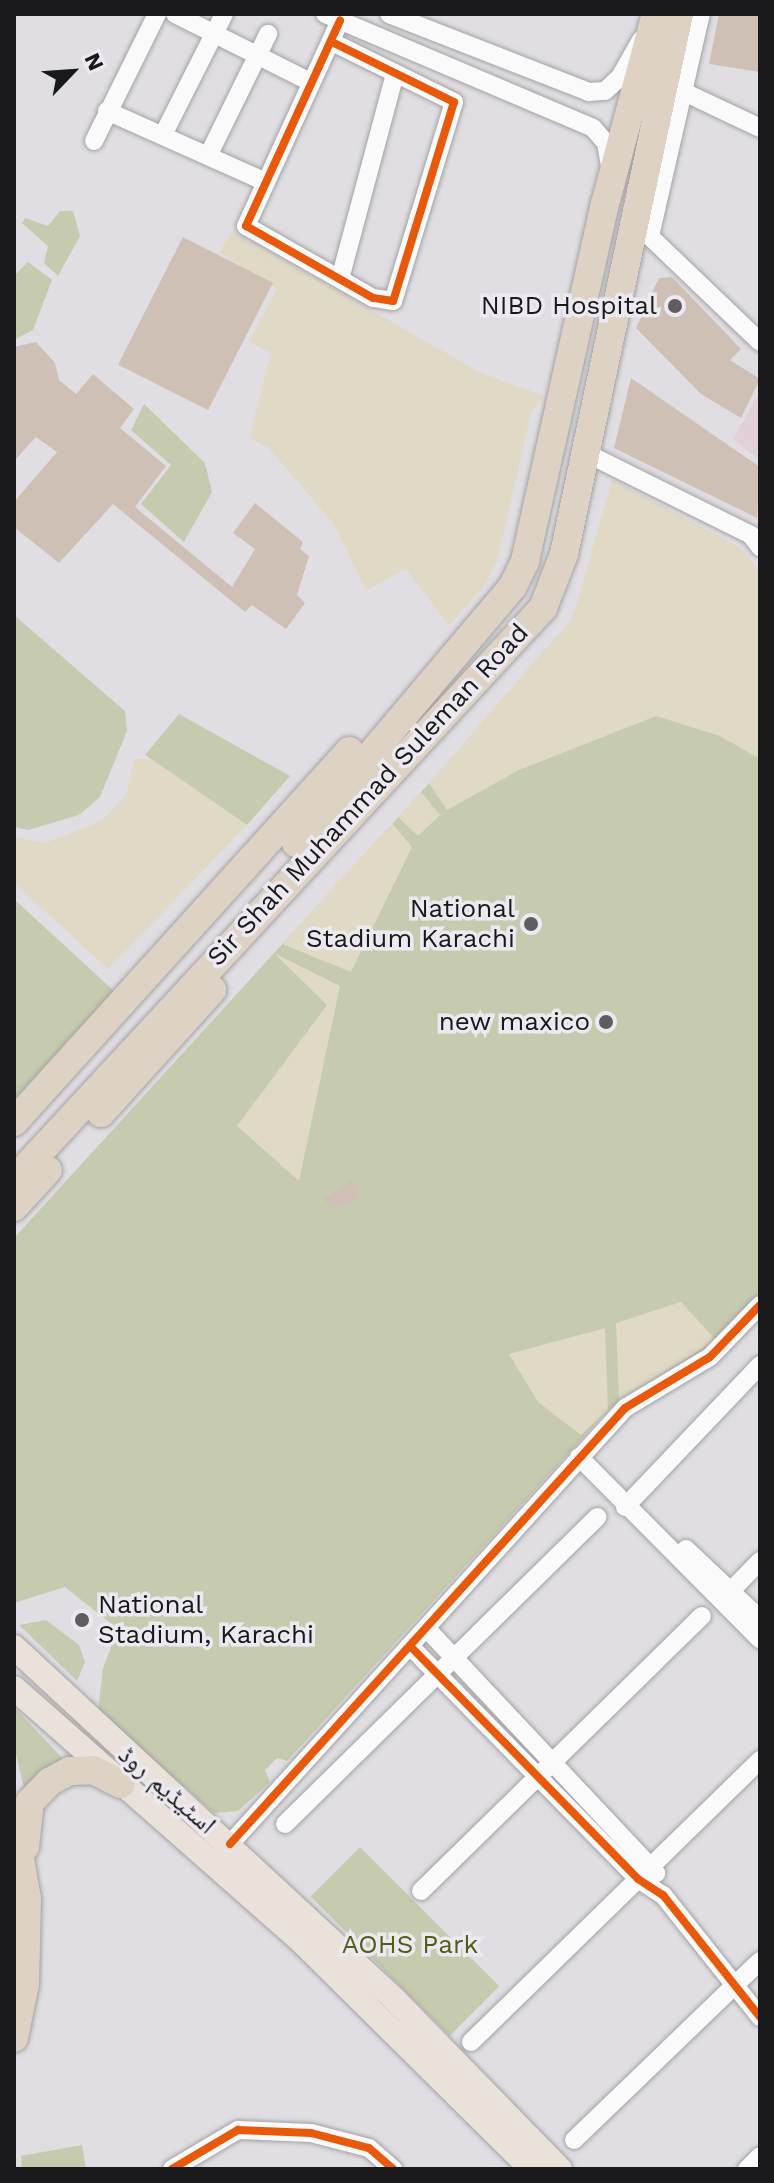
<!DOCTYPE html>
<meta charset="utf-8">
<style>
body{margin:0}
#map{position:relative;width:774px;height:2183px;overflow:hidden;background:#e0dee2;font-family:"Work Sans","Noto Naskh Arabic",sans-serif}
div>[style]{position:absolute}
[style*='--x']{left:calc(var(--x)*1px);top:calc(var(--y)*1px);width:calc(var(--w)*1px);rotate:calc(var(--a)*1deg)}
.education>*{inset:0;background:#dfd1d7}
.green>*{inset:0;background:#c6caae;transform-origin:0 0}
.sand>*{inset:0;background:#dfd9c6}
.building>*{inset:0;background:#cfc0b5;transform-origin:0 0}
.roads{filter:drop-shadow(0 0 2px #a2a2a4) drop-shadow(0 0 2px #a2a2a4)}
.minor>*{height:18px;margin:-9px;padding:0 9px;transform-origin:9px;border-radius:9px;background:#fafafb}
.major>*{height:24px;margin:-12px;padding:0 12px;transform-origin:12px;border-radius:12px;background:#e9e1da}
.highway>*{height:28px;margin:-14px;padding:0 14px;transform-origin:14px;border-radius:14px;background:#ded2c5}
.cycleway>*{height:8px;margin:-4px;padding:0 4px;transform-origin:4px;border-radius:4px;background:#e8590c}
.dots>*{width:22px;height:22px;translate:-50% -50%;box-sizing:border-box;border:4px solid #eceaf0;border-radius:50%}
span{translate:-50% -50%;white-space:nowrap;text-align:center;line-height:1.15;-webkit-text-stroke:7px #eceaf0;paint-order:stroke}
.poi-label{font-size:26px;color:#19181a}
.right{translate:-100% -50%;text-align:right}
.left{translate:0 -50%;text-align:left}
.street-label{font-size:26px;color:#19181a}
.park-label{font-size:26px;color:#555c18}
.frame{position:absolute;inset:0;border:16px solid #19181a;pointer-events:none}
.north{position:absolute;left:32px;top:32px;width:80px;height:80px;-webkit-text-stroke:6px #eceaf0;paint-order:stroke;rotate:65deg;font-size:22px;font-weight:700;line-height:32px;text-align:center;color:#19181a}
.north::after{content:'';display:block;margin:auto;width:28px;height:36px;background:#19181a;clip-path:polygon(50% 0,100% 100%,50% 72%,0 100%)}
</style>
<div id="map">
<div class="education">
<i style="clip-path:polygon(760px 392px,760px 460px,733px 439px)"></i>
</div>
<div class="green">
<i style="clip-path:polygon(60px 211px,73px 211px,80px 236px,58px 276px,44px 263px,48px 246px,22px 223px,25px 218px,48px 226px)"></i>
<i style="clip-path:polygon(28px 262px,52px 280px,33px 330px,14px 340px,14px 276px)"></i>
<i style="clip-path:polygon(144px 404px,205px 463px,212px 492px,184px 542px,141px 504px,171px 465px,131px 430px)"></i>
<i style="clip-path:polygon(612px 480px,740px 548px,760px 573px,760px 1294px,708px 1348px,608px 1410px,287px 1761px,277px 1758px,265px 1770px,270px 1782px,238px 1811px,214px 1813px,98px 1711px,103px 1668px,118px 1629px,65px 1587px,14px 1603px,14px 1238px,549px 652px,573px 617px,589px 575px)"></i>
<i style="clip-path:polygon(14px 615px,125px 711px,127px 731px,100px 797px,79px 815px,28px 830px,14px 827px)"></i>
<i style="clip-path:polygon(179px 714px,290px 776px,247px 825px,145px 755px)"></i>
<i style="clip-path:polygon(14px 899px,115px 992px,14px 1105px)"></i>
<i style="clip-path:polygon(46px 1620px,79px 1645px,85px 1662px,77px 1681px,19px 1625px)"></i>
<i style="clip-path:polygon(14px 1707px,66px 1762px,26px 1797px,14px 1745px)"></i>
<i style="left:360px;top:1847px;width:197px;height:70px;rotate:45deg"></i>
<i style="clip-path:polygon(82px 2145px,86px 2169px,22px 2169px,21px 2156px)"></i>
</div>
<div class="sand">
<i style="clip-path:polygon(233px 231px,481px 373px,544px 396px,531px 413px,498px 558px,484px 587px,449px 625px,406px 569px,366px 590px,334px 524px,267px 446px,249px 438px,271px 352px,249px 342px,277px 289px,219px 252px)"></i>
<i style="clip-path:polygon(612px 480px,740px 548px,760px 573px,760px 759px,720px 736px,656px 716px,519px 770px,447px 810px,429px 783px,573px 617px)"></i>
<i style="clip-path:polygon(134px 759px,151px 759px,247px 825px,108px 969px,14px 883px,14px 837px,45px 843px,101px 821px,127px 794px)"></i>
<i style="clip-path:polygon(421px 792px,440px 815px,418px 836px,398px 817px)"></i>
<i style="clip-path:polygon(392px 823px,412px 847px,351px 972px,282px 944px)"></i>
<i style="clip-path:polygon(274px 953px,340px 986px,299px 1181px,237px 1126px,327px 1005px)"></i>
<i style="clip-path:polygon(681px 1302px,716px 1340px,619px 1401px,616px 1323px)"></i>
<i style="clip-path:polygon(605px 1328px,608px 1410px,581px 1435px,538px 1402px,509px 1354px)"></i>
</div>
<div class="building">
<i style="clip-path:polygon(719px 14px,760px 14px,760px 72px,709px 64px)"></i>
<i style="left:183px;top:237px;width:101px;height:143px;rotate:27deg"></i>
<i style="clip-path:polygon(672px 277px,741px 349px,730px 360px,760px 379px,741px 418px,701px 394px,636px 328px,659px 278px)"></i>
<i style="clip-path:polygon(36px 342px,55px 363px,59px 380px,76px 394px,93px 374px,134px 409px,120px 428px,166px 466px,135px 507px,232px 587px,255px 549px,233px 533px,255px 503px,303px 542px,300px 549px,309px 556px,297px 595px,305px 603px,286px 629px,252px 605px,245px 612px,113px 504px,59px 563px,14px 527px,14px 502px,57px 452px,36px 437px,14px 461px,14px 347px)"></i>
<i style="clip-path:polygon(631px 378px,760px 467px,757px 518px,614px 448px)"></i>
<i style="clip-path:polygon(352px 1180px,361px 1197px,333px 1210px,323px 1199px)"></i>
</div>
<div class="roads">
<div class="minor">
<i style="--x:175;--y:14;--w:142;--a:26.7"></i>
<i style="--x:325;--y:14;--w:291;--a:23"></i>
<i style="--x:593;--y:128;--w:20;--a:49"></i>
<i style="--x:606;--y:143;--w:28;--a:80"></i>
<i style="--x:389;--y:14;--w:215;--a:21.3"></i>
<i style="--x:589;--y:92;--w:16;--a:-4"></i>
<i style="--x:605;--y:91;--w:21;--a:-43"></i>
<i style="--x:620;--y:77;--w:43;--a:-60.4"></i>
<i style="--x:332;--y:42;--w:136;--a:26.2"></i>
<i style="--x:454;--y:102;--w:208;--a:107"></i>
<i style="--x:393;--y:301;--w:20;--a:-171"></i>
<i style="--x:373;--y:298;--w:146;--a:-150.4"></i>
<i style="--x:246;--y:226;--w:226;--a:-65.4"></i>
<i style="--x:684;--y:92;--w:84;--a:25.3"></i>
<i style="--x:107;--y:111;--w:174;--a:24.1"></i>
<i style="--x:164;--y:133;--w:133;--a:-63.2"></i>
<i style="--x:94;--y:141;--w:142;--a:-63.6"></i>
<i style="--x:209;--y:154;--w:134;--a:-63.8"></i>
<i style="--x:643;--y:230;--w:162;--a:43.7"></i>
<i style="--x:650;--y:236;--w:228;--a:-77.1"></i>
<i style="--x:340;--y:279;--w:212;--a:-75"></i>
<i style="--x:584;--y:452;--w:186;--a:26.4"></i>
<i style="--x:751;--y:535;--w:15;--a:53"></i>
<i style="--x:579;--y:1457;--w:257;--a:45.2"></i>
<i style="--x:625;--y:1507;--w:196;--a:-46.4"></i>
<i style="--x:686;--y:1549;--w:102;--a:43.4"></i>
<i style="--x:723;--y:1599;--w:53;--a:-45.8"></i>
<i style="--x:427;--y:1629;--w:335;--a:46.8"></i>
<i style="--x:411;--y:1647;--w:325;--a:45.6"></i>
<i style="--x:638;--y:1879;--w:30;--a:33"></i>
<i style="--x:663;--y:1895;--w:156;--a:51.5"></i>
<i style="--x:285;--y:1824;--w:438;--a:-44.5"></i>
<i style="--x:230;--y:1844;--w:588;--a:-47.82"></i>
<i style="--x:625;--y:1408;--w:99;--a:-31"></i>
<i style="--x:710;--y:1357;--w:72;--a:-46.1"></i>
<i style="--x:421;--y:1891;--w:393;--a:-44.4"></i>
<i style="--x:471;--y:2042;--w:404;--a:-44.3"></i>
<i style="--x:574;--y:2140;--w:258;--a:-43.9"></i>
<i style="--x:172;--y:2169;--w:77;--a:-30.6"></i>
<i style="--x:238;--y:2130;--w:73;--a:2.4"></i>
<i style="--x:311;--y:2133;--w:60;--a:14.5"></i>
<i style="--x:369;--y:2148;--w:32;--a:41"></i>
<i style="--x:747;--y:2169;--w:18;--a:-45"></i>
</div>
<div class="major">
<i style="--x:14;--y:1647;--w:517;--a:42.8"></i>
<i style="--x:393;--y:1998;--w:239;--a:45.7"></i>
<i style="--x:14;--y:1688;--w:385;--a:41.4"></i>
<i style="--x:303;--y:1943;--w:321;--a:44.7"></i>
</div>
<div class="highway">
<i style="--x:296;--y:843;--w:336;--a:-49.8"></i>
<i style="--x:513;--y:586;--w:28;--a:-64"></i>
<i style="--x:525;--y:561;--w:366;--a:-77.4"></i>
<i style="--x:605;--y:204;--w:197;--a:-75"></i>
<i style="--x:101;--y:1113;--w:166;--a:-47.9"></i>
<i style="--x:14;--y:1122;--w:500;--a:-47.9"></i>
<i style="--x:14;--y:1180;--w:779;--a:-47.24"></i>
<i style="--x:543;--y:608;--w:58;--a:-68.7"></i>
<i style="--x:564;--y:554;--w:552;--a:-77.98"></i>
<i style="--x:14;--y:1207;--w:50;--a:-47.4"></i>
<i style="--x:14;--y:1824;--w:76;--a:80.2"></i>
<i style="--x:27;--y:1899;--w:85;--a:91.3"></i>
<i style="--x:25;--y:1984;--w:55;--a:101.5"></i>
<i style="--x:25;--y:1847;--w:45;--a:-83.7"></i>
<i style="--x:30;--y:1802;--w:28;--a:-46"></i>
<i style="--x:49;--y:1782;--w:24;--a:-28"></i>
<i style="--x:70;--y:1771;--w:23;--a:-2"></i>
<i style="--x:93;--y:1770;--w:31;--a:27"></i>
</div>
</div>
<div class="cycleway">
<i style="--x:332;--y:42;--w:136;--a:26.2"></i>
<i style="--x:454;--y:102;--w:208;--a:107"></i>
<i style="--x:393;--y:301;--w:20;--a:-171"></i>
<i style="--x:373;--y:298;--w:146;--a:-150.4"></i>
<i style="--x:246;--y:226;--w:226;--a:-65.4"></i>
<i style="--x:411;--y:1647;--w:325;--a:45.6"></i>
<i style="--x:638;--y:1879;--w:30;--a:33"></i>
<i style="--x:663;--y:1895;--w:156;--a:51.5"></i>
<i style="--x:230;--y:1844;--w:588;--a:-47.82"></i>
<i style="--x:625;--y:1408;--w:99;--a:-31"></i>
<i style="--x:710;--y:1357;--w:72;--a:-46.1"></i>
<i style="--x:172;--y:2169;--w:77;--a:-30.6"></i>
<i style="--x:238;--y:2130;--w:73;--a:2.4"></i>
<i style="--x:311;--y:2133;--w:60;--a:14.5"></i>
<i style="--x:369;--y:2148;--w:32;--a:41"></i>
</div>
<div class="dots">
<i style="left:675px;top:306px;background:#5f5d60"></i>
<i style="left:531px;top:924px;background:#5f5d60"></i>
<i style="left:606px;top:1022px;background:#5f5d60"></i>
<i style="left:82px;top:1620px;background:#5f5d60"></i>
</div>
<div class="poi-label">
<span class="right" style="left:657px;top:306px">NIBD Hospital</span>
<span class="right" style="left:515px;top:924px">National<br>Stadium Karachi</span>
<span class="right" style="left:590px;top:1022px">new maxico</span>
<span class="left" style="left:98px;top:1620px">National<br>Stadium, Karachi</span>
</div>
<div class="street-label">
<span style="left:368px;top:795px;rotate:-47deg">Sir Shah Muhammad Suleman Road</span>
<span style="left:167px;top:1790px;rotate:41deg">اسٹیڈیم روڈ</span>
</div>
<div class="park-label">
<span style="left:410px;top:1945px">AOHS Park</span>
</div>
<div class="frame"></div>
<div class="north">N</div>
</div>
